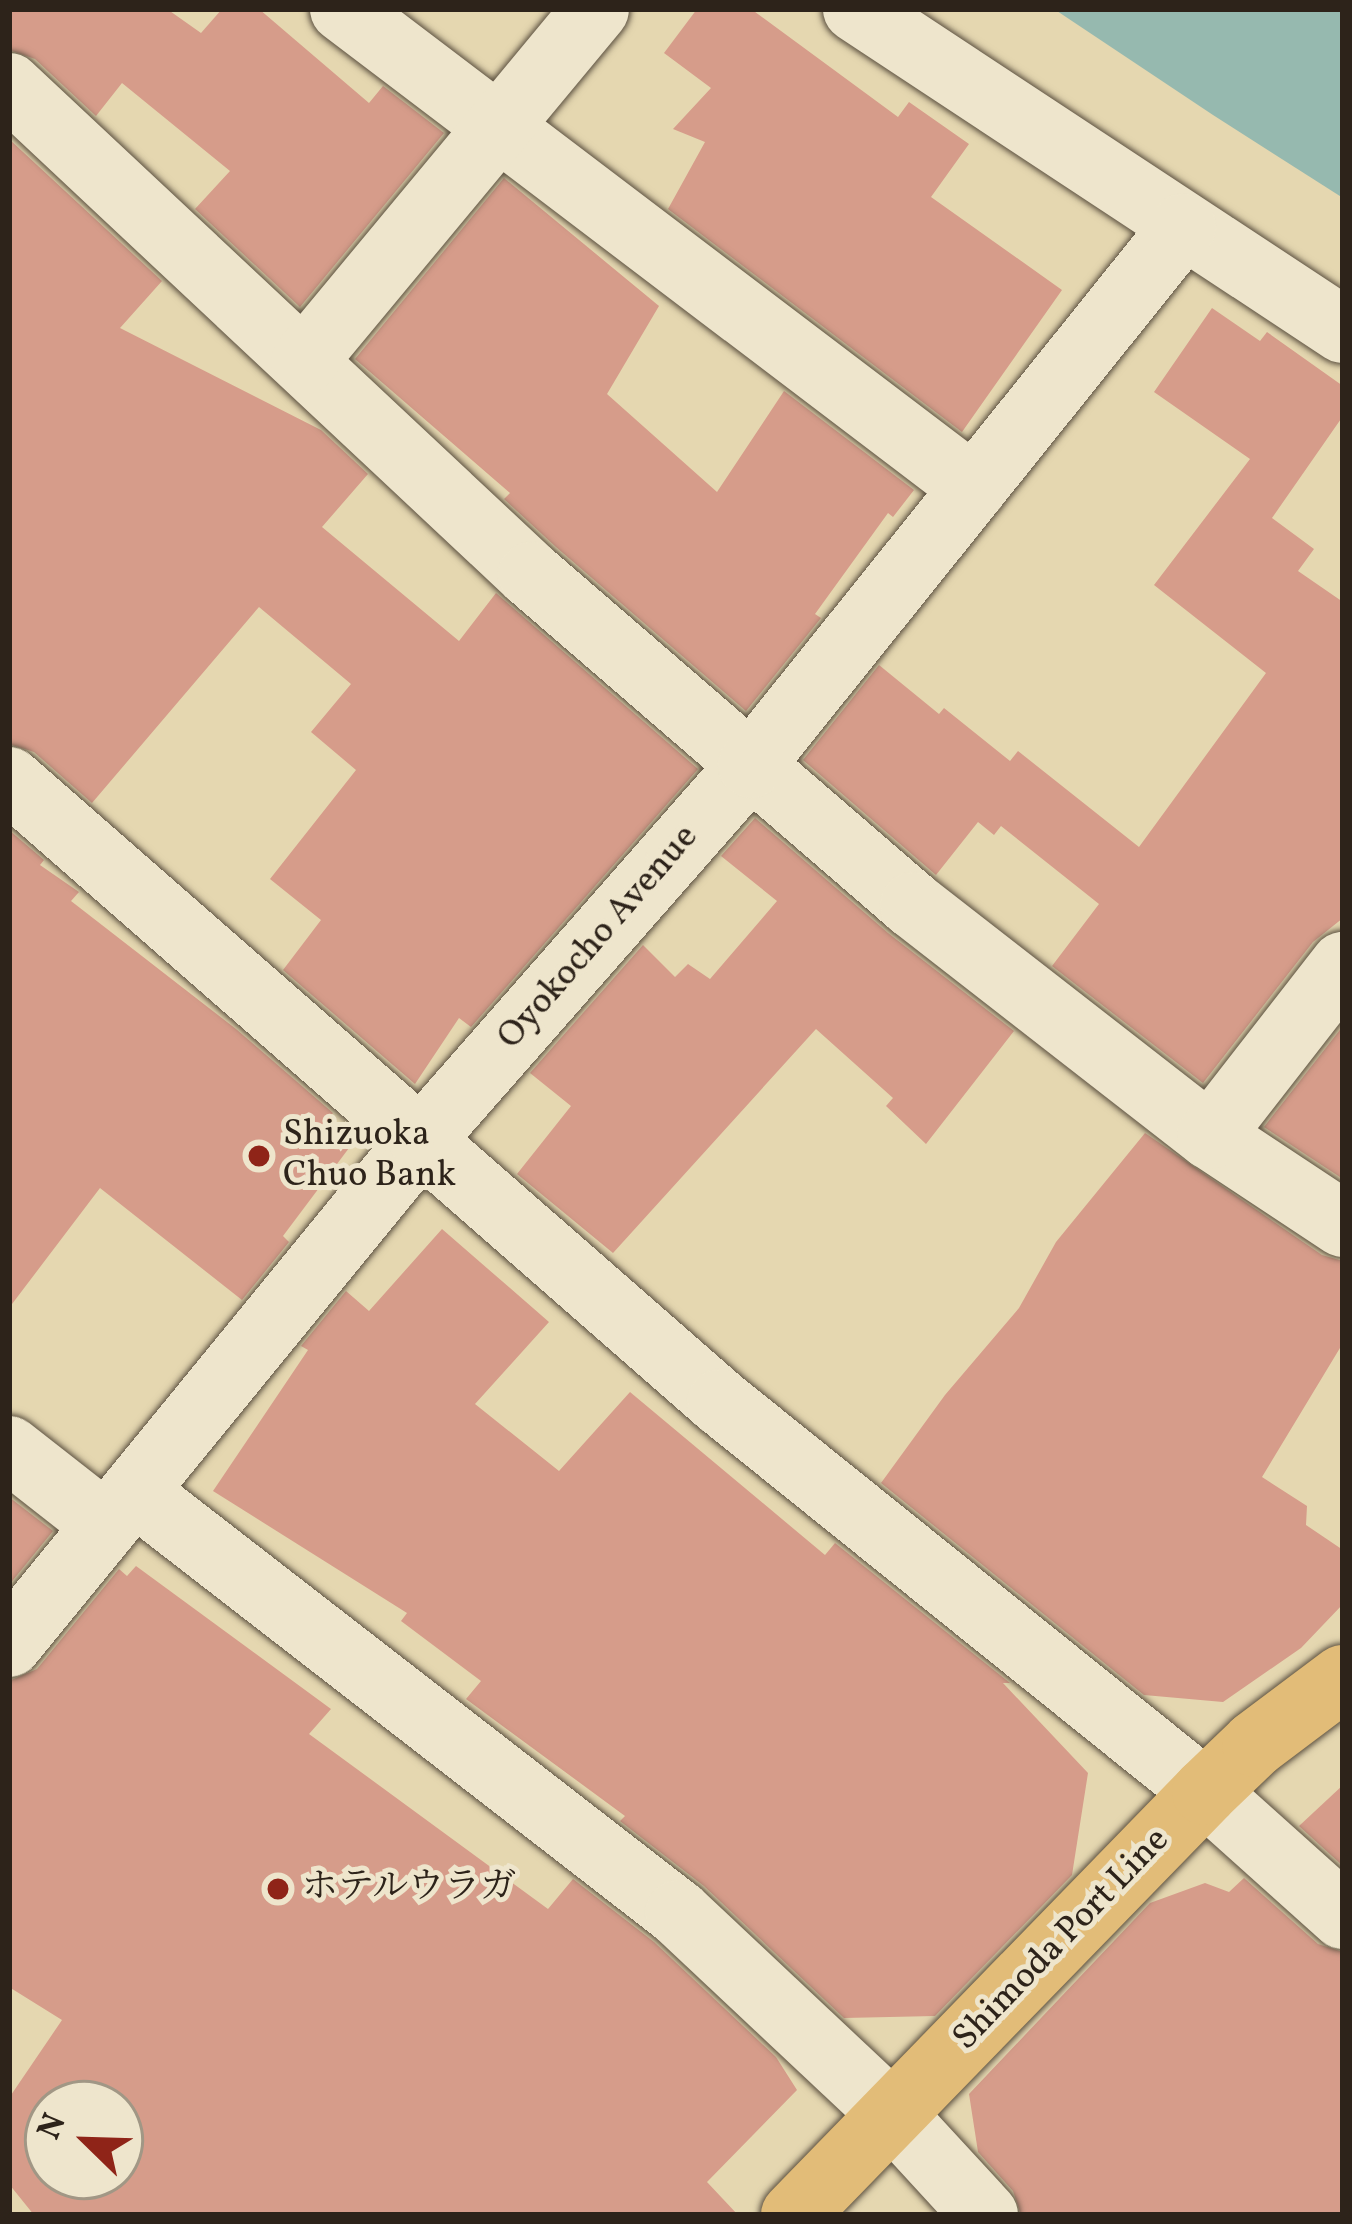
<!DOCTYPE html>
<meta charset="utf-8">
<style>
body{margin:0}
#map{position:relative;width:1352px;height:2224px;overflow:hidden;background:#e5d7b0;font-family:Vollkorn,"Noto Serif JP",serif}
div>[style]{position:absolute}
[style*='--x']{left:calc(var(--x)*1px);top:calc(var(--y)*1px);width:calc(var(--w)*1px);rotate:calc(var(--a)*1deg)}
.water>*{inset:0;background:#96b9af}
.building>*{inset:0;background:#d69c8a}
.roads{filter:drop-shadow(0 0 3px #5b5040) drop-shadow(0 0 3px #5b5040)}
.minor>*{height:66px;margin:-33px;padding:0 33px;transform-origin:33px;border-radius:33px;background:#eee5cc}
.major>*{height:66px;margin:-33px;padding:0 33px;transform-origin:33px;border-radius:33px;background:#e2bc78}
.dots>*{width:33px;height:33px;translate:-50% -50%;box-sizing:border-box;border:6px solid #eee5cc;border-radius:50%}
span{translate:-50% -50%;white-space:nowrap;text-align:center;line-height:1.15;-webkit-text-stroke:10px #eee5cc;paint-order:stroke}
.street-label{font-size:36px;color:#2d231a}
.poi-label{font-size:36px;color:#2d231a}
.left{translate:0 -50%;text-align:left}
.frame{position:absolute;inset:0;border:12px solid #2d231a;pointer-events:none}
.north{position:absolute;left:24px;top:2080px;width:120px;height:120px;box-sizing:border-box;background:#eee5cc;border:3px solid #a19785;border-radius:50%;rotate:293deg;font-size:33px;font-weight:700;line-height:48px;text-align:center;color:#2d231a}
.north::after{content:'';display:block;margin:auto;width:42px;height:54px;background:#8f2418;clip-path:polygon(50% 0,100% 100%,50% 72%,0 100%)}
</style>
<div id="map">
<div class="water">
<i style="clip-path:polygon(1054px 9px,1343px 9px,1343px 198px,1213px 115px)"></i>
</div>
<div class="building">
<i style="clip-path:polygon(9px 9px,167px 9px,201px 33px,222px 9px,259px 9px,369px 103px,383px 86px,444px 133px,300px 307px,195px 209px,230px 171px,122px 83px,96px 116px,35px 59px,9px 50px)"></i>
<i style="clip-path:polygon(697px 9px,751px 9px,898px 117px,909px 102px,969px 144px,931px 197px,1062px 290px,962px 432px,668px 209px,705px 142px,673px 129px,711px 88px,664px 53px)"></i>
<i style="clip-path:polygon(9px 139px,162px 281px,120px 328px,321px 430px,368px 474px,322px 527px,459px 641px,496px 593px,698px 769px,471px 1027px,459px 1018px,415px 1084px,283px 970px,321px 920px,270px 879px,356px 770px,311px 732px,351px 684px,259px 607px,92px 803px,34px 752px,9px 744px)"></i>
<i style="clip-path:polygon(504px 178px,659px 306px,607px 394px,717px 492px,784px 391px,914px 490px,893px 517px,888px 513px,815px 614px,821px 618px,746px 711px,556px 547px,504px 499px,510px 493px,355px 359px)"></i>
<i style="clip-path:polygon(1212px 308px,1260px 341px,1267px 332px,1343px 386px,1343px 416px,1272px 518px,1314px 549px,1298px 571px,1343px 602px,1343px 918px,1313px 942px,1203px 1083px,1052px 966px,1099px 904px,1001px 826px,994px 835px,978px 822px,936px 875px,803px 760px,879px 665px,939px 714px,944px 708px,1010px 761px,1018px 751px,1139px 847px,1266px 673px,1154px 585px,1250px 459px,1154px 392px)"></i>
<i style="clip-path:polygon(755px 818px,888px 933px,1014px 1031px,926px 1144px,886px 1106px,893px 1098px,816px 1029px,613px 1253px,517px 1174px,571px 1106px,530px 1073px,643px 945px,675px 977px,688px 964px,710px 979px,777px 901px,721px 856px)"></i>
<i style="clip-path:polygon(9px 830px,44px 860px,40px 865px,79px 892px,71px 901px,236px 1029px,333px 1113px,324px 1126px,349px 1148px,283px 1236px,289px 1242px,242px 1300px,100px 1188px,9px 1308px)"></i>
<i style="clip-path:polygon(1343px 1026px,1343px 1179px,1264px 1127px)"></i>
<i style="clip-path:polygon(1145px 1133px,1322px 1255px,1343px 1261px,1343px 1343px,1262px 1477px,1307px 1506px,1306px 1525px,1343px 1550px,1343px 1604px,1301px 1648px,1223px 1702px,1144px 1695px,881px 1483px,945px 1395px,1019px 1308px,1056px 1242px)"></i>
<i style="clip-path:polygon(442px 1229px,549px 1322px,475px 1404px,559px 1471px,630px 1392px,825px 1555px,835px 1543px,1010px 1683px,1003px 1683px,1088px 1773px,1072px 1875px,935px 2016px,844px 2018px,704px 1886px,620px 1821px,625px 1816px,466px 1699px,481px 1681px,401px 1621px,407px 1613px,213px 1491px,308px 1350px,301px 1346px,346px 1291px,369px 1311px)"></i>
<i style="clip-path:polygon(9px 1497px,53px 1531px,9px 1585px)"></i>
<i style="clip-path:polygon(evenodd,136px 1566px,331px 1709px,309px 1734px,548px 1909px,573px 1879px,654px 1942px,776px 2057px,797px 2090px,707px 2182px,738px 2215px,34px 2215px,9px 2184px,9px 2098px,62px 2020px,9px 1987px,9px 1681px,37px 1669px,119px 1569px,127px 1576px,136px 1566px,48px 2104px,120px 2104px,120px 2176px,48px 2176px,48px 2104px)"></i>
<i style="clip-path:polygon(1343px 1785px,1343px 1866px,1299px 1826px)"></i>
<i style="clip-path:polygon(1244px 1878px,1318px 1944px,1343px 1952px,1343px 2215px,1021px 2215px,1013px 2191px,978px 2152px,969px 2094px,1150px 1903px,1205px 1883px,1229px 1892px)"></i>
</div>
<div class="roads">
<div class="minor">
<i style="--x:343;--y:9;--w:792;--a:37.2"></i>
<i style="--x:856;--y:9;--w:583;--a:33.39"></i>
<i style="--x:9;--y:86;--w:715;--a:43.13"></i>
<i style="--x:531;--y:575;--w:505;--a:40.82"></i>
<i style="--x:913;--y:905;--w:376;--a:37.9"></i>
<i style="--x:1210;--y:1136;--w:159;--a:33.5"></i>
<i style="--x:304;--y:361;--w:457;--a:-50.3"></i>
<i style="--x:9;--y:780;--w:945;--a:41.18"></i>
<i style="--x:720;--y:1402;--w:622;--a:38.8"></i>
<i style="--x:1205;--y:1792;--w:186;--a:41.9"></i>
<i style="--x:1210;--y:1136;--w:217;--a:-52.1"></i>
<i style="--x:9;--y:1449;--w:123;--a:38.1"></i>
<i style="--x:136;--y:1493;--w:686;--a:37.77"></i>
<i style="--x:678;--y:1913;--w:295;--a:43.2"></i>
<i style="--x:893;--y:2115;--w:136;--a:47.4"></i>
<i style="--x:9;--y:1644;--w:652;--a:-50.72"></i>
<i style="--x:422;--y:1139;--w:498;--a:-48.7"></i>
<i style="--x:751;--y:765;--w:690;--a:-51.24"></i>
</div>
<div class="major">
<i style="--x:794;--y:2215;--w:590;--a:-45.82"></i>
<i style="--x:1205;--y:1792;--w:69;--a:-43.8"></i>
<i style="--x:1255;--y:1744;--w:110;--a:-36.9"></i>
</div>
</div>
<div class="dots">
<i style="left:259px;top:1156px;background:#8f2418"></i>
<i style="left:278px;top:1889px;background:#8f2418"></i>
</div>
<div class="street-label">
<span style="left:599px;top:938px;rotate:-49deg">Oyokocho Avenue</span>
<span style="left:1062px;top:1940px;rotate:-46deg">Shimoda Port Line</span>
</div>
<div class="poi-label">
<span class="left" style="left:283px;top:1156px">Shizuoka<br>Chuo Bank</span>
<span class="left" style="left:302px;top:1889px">ホテルウラガ</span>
</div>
<div class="frame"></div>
<div class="north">N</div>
</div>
